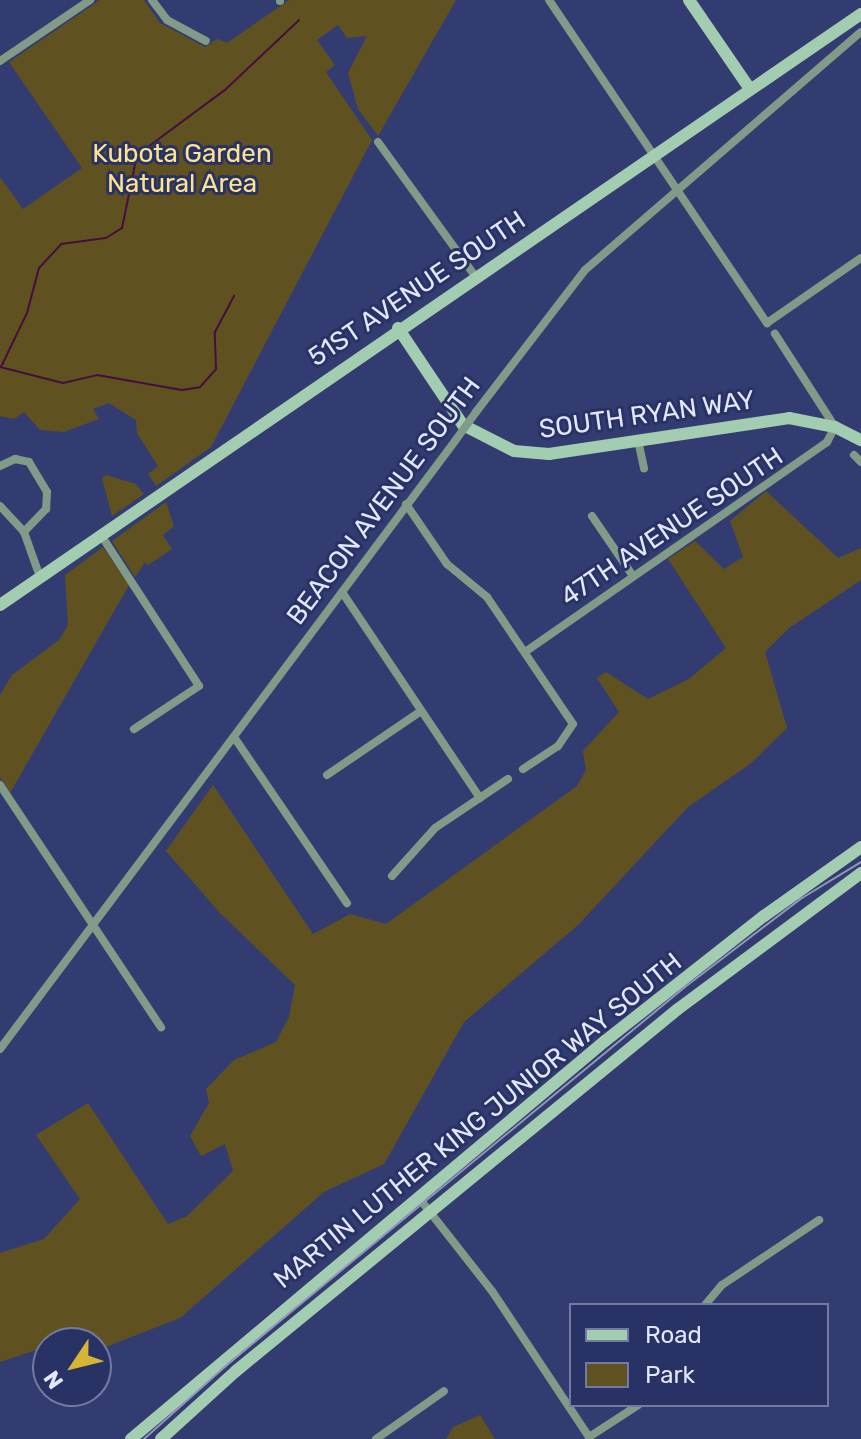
<!DOCTYPE html>
<style>
body{margin:0}
#map{position:relative;width:861px;height:1439px;overflow:hidden;background:#333c71;font-family:Rubik,sans-serif}
div>[style]{position:absolute}
[style*='--x']{left:calc(var(--x)*1px);top:calc(var(--y)*1px);width:calc(var(--w)*1px);rotate:calc(var(--a)*1deg)}
.green>*{inset:0;background:#605220}
.stream>*{height:2px;margin:-1px;padding:0 1px;transform-origin:1px;border-radius:1px;background:#480d40}
.street>*{height:8px;margin:-4px;padding:0 4px;transform-origin:4px;border-radius:4px;background:#819b88}
.secondary>*{height:12px;margin:-6px;padding:0 6px;transform-origin:6px;border-radius:6px;background:#a3cdb0}
.tram>*{height:2px;margin:-1px;padding:0 1px;transform-origin:1px;border-radius:1px;background:#9097bb}
.street-bridge>*{height:8px;margin:-4px;padding:0 4px;transform-origin:4px;border-radius:4px;background:#819b88}
span{translate:-50% -50%;white-space:nowrap;text-align:center;line-height:1.15;-webkit-text-stroke:6px #293265;paint-order:stroke}
.park-label{font-size:26px;color:#fce38c}
.street-label{font-size:26px;color:#e2e7fb}
.legend{position:absolute;left:569px;top:1303px;width:260px;height:104px;box-sizing:border-box;background:#293265;border:2px solid #737aa1;margin:0;padding:10px 14px;list-style:none;font-size:24px;color:#e2e7fb}
.legend li{display:flex;align-items:center;gap:16px;height:40px}
.legend b{width:40px;border:2px solid #737aa1}
.north{position:absolute;left:32px;top:1327px;width:80px;height:80px;box-sizing:border-box;background:#293265;border:2px solid #737aa1;border-radius:50%;rotate:235deg;font-size:22px;font-weight:700;line-height:32px;text-align:center;color:#e2e7fb}
.north::after{content:'';display:block;margin:auto;width:28px;height:36px;background:#d6b534;clip-path:polygon(50% 0,100% 100%,50% 72%,0 100%)}
</style>
<div id="map">
<div class="green">
<i style="clip-path:polygon(100px 0,144px 0,160px 23px,205px 47px,217px 39px,227px 43px,289px 0,456px 0,378px 136px,358px 109px,348px 73px,367px 36px,347px 38px,338px 25px,317px 40px,335px 65px,326px 72px,372px 140px,211px 447px,156px 486px,148px 474px,158px 466px,137px 433px,136px 420px,109px 403px,93px 409px,99px 419px,64px 432px,40px 430px,24px 412px,14px 419px,0 416px,0 177px,23px 209px,82px 168px,9px 62px)"></i>
<i style="clip-path:polygon(106px 475px,136px 484px,144px 494px,112px 516px,102px 478px)"></i>
<i style="clip-path:polygon(766px 491px,838px 558px,861px 548px,861px 580px,789px 628px,765px 652px,787px 728px,750px 764px,688px 807px,578px 925px,464px 1022px,384px 1164px,324px 1192px,180px 1318px,98px 1350px,96px 1343px,69px 1339px,0 1362px,0 1253px,44px 1239px,80px 1199px,36px 1135px,88px 1103px,168px 1224px,187px 1216px,233px 1171px,225px 1144px,201px 1156px,190px 1136px,209px 1103px,206px 1089px,234px 1060px,276px 1042px,289px 1017px,295px 985px,220px 913px,166px 851px,213px 785px,313px 934px,350px 914px,386px 924px,577px 786px,586px 770px,583px 751px,619px 712px,597px 678px,606px 672px,648px 699px,689px 679px,726px 648px,668px 559px,695px 541px,724px 569px,743px 557px,730px 521px)"></i>
<i style="clip-path:polygon(166px 502px,174px 526px,163px 535px,172px 549px,148px 565px,145px 562px,135px 577px,112px 541px)"></i>
<i style="clip-path:polygon(103px 547px,129px 585px,10px 793px,0 777px,0 695px,12px 675px,59px 640px,68px 625px,65px 575px)"></i>
<i style="clip-path:polygon(480px 1415px,495px 1439px,446px 1439px,453px 1427px)"></i>
</div>
<div class="stream">
<i style="--x:0;--y:367;--w:65;--a:14.3"></i>
<i style="--x:63;--y:383;--w:35;--a:-13"></i>
<i style="--x:97;--y:375;--w:86;--a:10"></i>
<i style="--x:182;--y:390;--w:18;--a:-9"></i>
<i style="--x:200;--y:387;--w:24;--a:-48"></i>
<i style="--x:216;--y:369;--w:37;--a:-92"></i>
<i style="--x:215;--y:332;--w:41;--a:-62.2"></i>
<i style="--x:1;--y:367;--w:60;--a:-64.3"></i>
<i style="--x:27;--y:313;--w:47;--a:-75.1"></i>
<i style="--x:39;--y:268;--w:33;--a:-47"></i>
<i style="--x:61;--y:244;--w:45;--a:-7.6"></i>
<i style="--x:106;--y:238;--w:19;--a:-32"></i>
<i style="--x:122;--y:228;--w:75;--a:-78.4"></i>
<i style="--x:137;--y:155;--w:109;--a:-36.5"></i>
<i style="--x:225;--y:90;--w:102;--a:-43.4"></i>
</div>
<div class="street">
<i style="--x:152;--y:0;--w:25;--a:53"></i>
<i style="--x:167;--y:20;--w:44;--a:28.3"></i>
<i style="--x:280;--y:0;--w:1;--a:90"></i>
<i style="--x:549;--y:0;--w:390;--a:56"></i>
<i style="--x:767;--y:323;--w:114;--a:-34.7"></i>
<i style="--x:0;--y:61;--w:109;--a:-34.1"></i>
<i style="--x:378;--y:142;--w:165;--a:54.1"></i>
<i style="--x:476;--y:412;--w:179;--a:-52.5"></i>
<i style="--x:585;--y:270;--w:364;--a:-40.8"></i>
<i style="--x:638;--y:440;--w:29;--a:78"></i>
<i style="--x:854;--y:455;--w:10;--a:45"></i>
<i style="--x:0;--y:466;--w:17;--a:-25"></i>
<i style="--x:15;--y:459;--w:14;--a:12"></i>
<i style="--x:29;--y:462;--w:35;--a:59"></i>
<i style="--x:47;--y:492;--w:17;--a:93"></i>
<i style="--x:46;--y:509;--w:32;--a:134"></i>
<i style="--x:406;--y:504;--w:73;--a:55.7"></i>
<i style="--x:447;--y:564;--w:52;--a:39.5"></i>
<i style="--x:487;--y:597;--w:153;--a:55.9"></i>
<i style="--x:573;--y:724;--w:27;--a:124"></i>
<i style="--x:558;--y:746;--w:42;--a:146.7"></i>
<i style="--x:0;--y:506;--w:35;--a:47"></i>
<i style="--x:24;--y:532;--w:48;--a:70.4"></i>
<i style="--x:592;--y:516;--w:73;--a:55.7"></i>
<i style="--x:101;--y:535;--w:180;--a:57"></i>
<i style="--x:199;--y:686;--w:78;--a:146.5"></i>
<i style="--x:342;--y:592;--w:248;--a:56.2"></i>
<i style="--x:525;--y:652;--w:368;--a:-34.8"></i>
<i style="--x:827;--y:442;--w:17;--a:-62"></i>
<i style="--x:835;--y:427;--w:111;--a:-122.8"></i>
<i style="--x:234;--y:737;--w:201;--a:55.8"></i>
<i style="--x:327;--y:775;--w:114;--a:-34.2"></i>
<i style="--x:0;--y:785;--w:291;--a:56.4"></i>
<i style="--x:392;--y:876;--w:64;--a:-48.1"></i>
<i style="--x:435;--y:828;--w:88;--a:-33.9"></i>
<i style="--x:0;--y:1049;--w:759;--a:-53.19"></i>
<i style="--x:419;--y:1198;--w:118;--a:51.9"></i>
<i style="--x:492;--y:1291;--w:175;--a:56.4"></i>
<i style="--x:589;--y:1437;--w:59;--a:-33.1"></i>
<i style="--x:705;--y:1305;--w:26;--a:-50"></i>
<i style="--x:722;--y:1285;--w:117;--a:-33.8"></i>
<i style="--x:376;--y:1439;--w:83;--a:-35.2"></i>
</div>
<div class="secondary">
<i style="--x:689;--y:0;--w:108;--a:55.6"></i>
<i style="--x:398;--y:328;--w:117;--a:56.2"></i>
<i style="--x:463;--y:425;--w:57;--a:27"></i>
<i style="--x:514;--y:451;--w:35;--a:5"></i>
<i style="--x:549;--y:454;--w:243;--a:-8.5"></i>
<i style="--x:789;--y:418;--w:47;--a:11.1"></i>
<i style="--x:835;--y:427;--w:29;--a:27"></i>
<i style="--x:0;--y:605;--w:1044;--a:-34.47"></i>
<i style="--x:131;--y:1439;--w:619;--a:-40.02"></i>
<i style="--x:605;--y:1041;--w:202;--a:-38.2"></i>
<i style="--x:764;--y:916;--w:119;--a:-35.4"></i>
<i style="--x:161;--y:1439;--w:101;--a:-42.2"></i>
<i style="--x:236;--y:1371;--w:571;--a:-39.32"></i>
<i style="--x:678;--y:1009;--w:228;--a:-36.6"></i>
</div>
<div class="tram">
<i style="--x:144;--y:1439;--w:114;--a:-41.8"></i>
<i style="--x:229;--y:1363;--w:591;--a:-39.51"></i>
<i style="--x:685;--y:987;--w:147;--a:-37.3"></i>
<i style="--x:802;--y:898;--w:69;--a:-31.4"></i>
</div>
<div class="street-bridge">
<i style="--x:455;--y:441;--w:36;--a:-54"></i>
</div>
<div class="park-label">
<span style="left:182px;top:169px">Kubota Garden<br>Natural Area</span>
</div>
<div class="street-label">
<span style="left:417px;top:289px;rotate:-34deg">51ST AVENUE SOUTH</span>
<span style="left:647px;top:415px;rotate:-8deg">SOUTH RYAN WAY</span>
<span style="left:384px;top:501px;rotate:-53deg">BEACON AVENUE SOUTH</span>
<span style="left:672px;top:527px;rotate:-34deg">47TH AVENUE SOUTH</span>
<span style="left:478px;top:1121px;rotate:-39deg">MARTIN LUTHER KING JUNIOR WAY SOUTH</span>
</div>
<ul class="legend">
<li><b style="height:10px;background:#a3cdb0"></b>Road</li>
<li><b style="height:22px;background:#605220"></b>Park</li>
</ul>
<div class="north">N</div>
</div>
